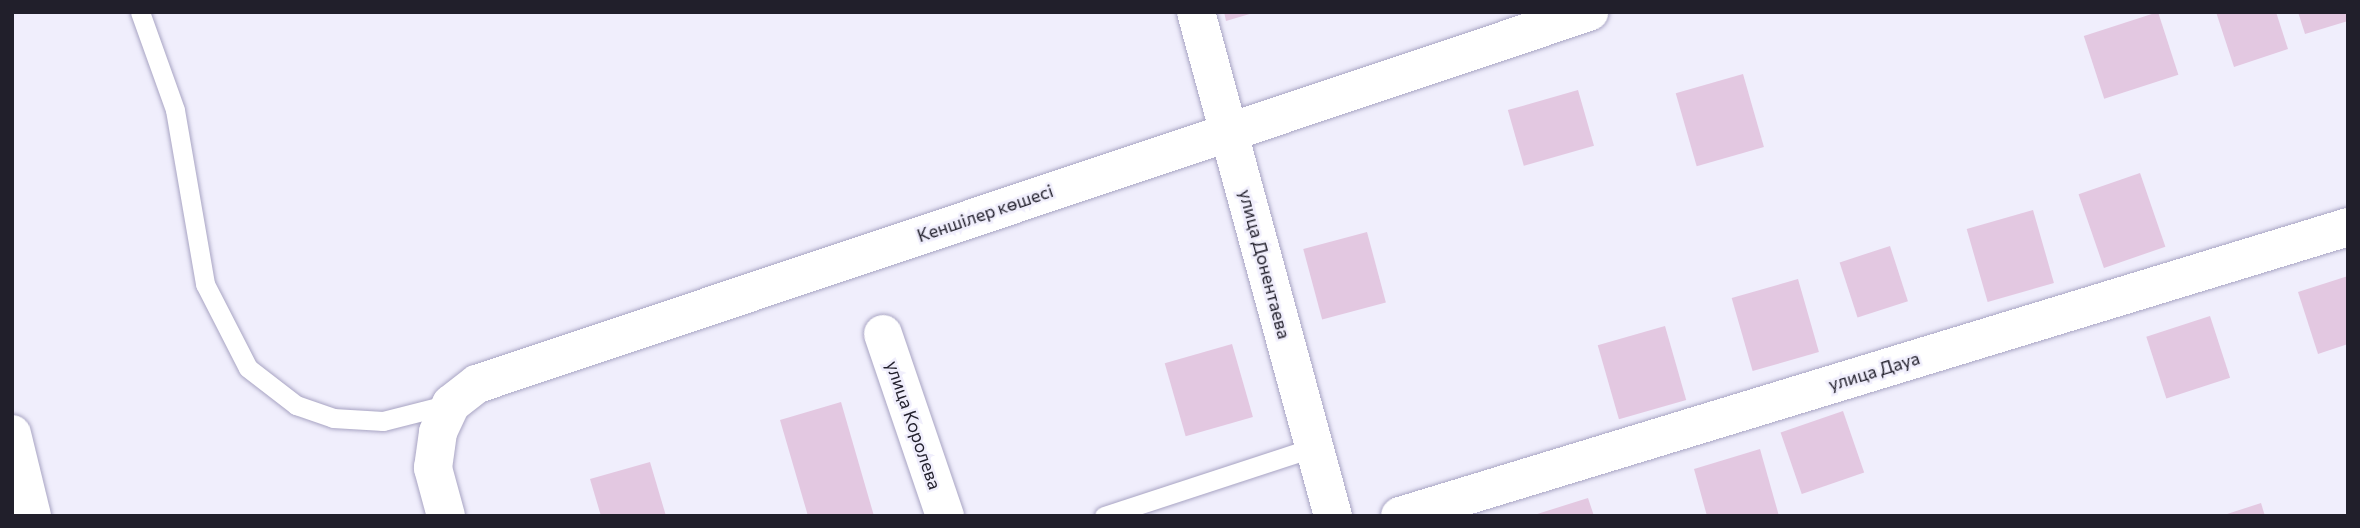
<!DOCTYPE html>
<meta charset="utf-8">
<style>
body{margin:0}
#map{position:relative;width:2360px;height:528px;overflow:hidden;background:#f0eefc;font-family:Commissioner,sans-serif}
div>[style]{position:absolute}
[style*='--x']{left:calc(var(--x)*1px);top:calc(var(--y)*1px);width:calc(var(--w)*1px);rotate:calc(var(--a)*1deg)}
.building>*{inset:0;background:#e3c8e1;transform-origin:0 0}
.roads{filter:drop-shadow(0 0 2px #a8a4c3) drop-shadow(0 0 2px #a8a4c3)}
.lane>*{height:19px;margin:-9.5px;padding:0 9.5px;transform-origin:9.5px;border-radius:9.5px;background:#fff}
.street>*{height:38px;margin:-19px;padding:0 19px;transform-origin:19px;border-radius:19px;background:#fff}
span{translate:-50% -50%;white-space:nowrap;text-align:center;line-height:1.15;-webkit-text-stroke:5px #f0eefc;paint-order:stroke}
.street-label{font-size:18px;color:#211f2b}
.frame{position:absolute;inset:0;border:14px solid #211f2b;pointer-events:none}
</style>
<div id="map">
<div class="building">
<i style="clip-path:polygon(1224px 12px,1253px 12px,1253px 13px,1226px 21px)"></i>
<i style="left:2158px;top:12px;width:66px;height:78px;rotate:72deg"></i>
<i style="clip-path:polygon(2216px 12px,2276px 12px,2288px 49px,2234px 67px)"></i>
<i style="clip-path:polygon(2298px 12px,2348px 12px,2348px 21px,2305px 34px)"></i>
<i style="left:1743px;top:74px;width:76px;height:70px;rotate:74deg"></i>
<i style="left:1578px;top:90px;width:58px;height:73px;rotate:74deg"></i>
<i style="left:2140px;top:173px;width:78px;height:65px;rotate:71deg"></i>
<i style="left:2033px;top:210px;width:76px;height:69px;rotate:74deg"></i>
<i style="left:1367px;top:232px;width:73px;height:66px;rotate:75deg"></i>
<i style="left:1890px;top:246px;width:58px;height:53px;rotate:72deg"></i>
<i style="clip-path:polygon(2348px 276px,2348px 344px,2318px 354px,2298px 292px)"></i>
<i style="left:1798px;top:279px;width:76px;height:69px;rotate:74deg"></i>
<i style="left:2210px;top:316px;width:65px;height:67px;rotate:72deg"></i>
<i style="left:1665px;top:326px;width:77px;height:70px;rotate:74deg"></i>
<i style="left:1232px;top:344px;width:76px;height:70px;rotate:74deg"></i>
<i style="clip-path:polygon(841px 402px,874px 516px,808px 516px,780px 420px)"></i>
<i style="left:1843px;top:411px;width:65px;height:66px;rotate:71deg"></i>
<i style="clip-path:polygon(1760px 449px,1779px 516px,1707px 516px,1694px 469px)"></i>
<i style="clip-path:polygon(650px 462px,666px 516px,601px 516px,590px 479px)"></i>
<i style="clip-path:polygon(1588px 498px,1594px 516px,1534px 516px,1534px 515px)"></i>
<i style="clip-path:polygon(2261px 503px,2265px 516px,2224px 516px,2224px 515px)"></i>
</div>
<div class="roads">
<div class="lane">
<i style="--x:140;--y:12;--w:104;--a:70.3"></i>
<i style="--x:175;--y:110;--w:177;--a:80.2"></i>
<i style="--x:205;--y:284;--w:94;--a:62.9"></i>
<i style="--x:248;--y:368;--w:61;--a:37.6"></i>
<i style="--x:296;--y:405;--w:39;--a:19"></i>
<i style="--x:333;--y:418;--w:50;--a:3.4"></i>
<i style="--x:383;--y:421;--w:69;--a:-14.2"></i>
<i style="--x:1104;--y:516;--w:222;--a:-18.1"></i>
</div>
<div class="street">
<i style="--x:1196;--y:12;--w:522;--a:74.79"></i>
<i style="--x:883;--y:334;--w:192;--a:71.2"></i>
<i style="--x:12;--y:434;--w:84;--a:76.3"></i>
<i style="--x:446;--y:516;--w:50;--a:-105.2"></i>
<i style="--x:433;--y:468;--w:36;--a:-82"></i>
<i style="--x:438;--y:432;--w:31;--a:-65"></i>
<i style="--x:451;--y:404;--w:33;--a:-38"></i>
<i style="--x:477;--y:384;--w:1173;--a:-18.5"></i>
<i style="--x:1400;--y:516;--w:991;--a:-16.95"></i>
</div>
</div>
<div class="street-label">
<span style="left:985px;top:213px;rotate:-19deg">Кеншілер көшесі</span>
<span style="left:1265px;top:264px;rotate:75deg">улица Донентаева</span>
<span style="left:1874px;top:371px;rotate:-17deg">улица Дауа</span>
<span style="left:914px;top:425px;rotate:71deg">улица Королева</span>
</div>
<div class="frame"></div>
</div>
